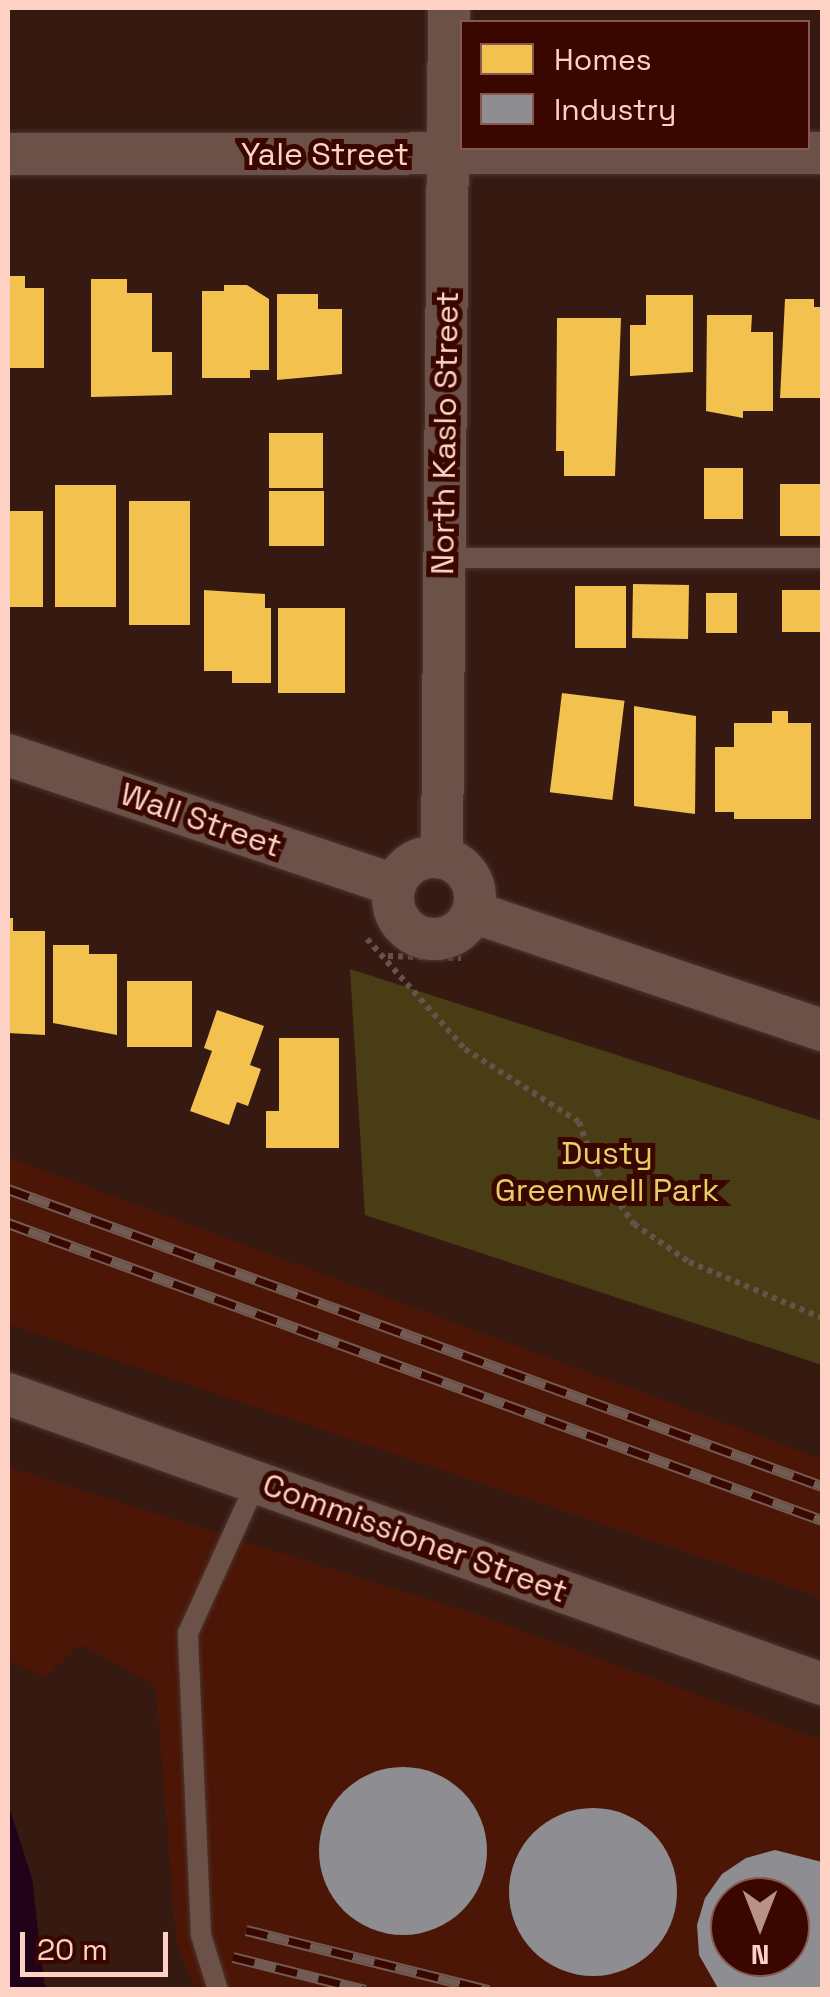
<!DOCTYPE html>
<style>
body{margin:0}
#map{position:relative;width:830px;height:1997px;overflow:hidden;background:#361a12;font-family:"Space Grotesk",sans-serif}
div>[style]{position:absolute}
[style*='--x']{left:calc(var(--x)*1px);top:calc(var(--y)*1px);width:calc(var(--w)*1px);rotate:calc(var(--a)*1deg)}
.built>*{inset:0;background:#4b1605}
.green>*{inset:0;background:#483d14}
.water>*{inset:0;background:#220218}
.pier>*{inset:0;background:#361a12}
.homes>*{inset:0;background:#f2c14e;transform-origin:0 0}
.industry>*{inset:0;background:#8d8d92}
.round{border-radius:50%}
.path>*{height:6px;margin-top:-3px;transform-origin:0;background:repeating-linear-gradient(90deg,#68514a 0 5px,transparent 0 10px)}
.roads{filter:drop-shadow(0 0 2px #4d352f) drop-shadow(0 0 2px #4d352f)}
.lane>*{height:20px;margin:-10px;padding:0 10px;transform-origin:10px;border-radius:10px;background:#6c5149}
.street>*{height:42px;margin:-21px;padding:0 21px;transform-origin:21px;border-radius:21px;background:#6c5149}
.street>.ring{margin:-21px;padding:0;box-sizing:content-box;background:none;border:42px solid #6c5149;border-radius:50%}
.rail>*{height:11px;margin-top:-5.5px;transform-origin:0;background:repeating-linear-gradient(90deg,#390700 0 22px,#725b53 0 44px);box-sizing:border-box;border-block:2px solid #725b53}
span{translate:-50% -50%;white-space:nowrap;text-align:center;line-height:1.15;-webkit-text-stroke:10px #390700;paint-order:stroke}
.street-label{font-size:32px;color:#fdd2c5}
.park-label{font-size:32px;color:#e5cf67}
.frame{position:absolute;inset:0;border:10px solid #fdd2c5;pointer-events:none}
.legend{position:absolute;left:460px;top:20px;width:350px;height:130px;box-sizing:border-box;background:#390700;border:2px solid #87584f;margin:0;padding:12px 18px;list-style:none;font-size:30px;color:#fdd2c5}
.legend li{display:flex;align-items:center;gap:20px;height:50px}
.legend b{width:50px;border:2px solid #87584f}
.north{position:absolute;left:710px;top:1877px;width:100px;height:100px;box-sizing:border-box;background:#390700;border:2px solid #87584f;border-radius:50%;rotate:180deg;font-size:28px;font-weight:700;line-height:40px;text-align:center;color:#fdd2c5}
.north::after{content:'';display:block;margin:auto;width:35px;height:45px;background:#b79286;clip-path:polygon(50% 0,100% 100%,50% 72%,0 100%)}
.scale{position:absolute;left:20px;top:1932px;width:148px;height:45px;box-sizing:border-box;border:5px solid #fdd2c5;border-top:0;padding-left:12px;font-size:30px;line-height:35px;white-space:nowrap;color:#fdd2c5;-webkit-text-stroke:8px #390700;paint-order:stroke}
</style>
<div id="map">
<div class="built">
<i style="clip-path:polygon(8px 1157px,822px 1459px,822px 1598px,8px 1324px)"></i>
<i style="clip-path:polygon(evenodd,8px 1467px,485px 1617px,822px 1740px,822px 1989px,196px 1989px,176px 1942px,156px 1686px,80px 1644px,44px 1678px,8px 1660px,8px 1467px,730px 1897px,790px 1897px,790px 1957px,730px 1957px,730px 1897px)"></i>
</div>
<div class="green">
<i style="clip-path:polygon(350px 969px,822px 1121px,822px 1365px,365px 1215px)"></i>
</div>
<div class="water">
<i style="clip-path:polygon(8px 1731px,117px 1989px,8px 1990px)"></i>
</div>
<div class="pier">
<i style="clip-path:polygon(8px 1726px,28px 1738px,59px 1776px,122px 1990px,48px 1989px,44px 1983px,32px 1878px,8px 1804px)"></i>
</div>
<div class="homes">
<i style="clip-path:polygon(8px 276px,25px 276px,25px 288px,44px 288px,44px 368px,8px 368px)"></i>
<i style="clip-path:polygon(91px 279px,127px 279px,127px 293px,152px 293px,152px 352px,172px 352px,172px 395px,91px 397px)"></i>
<i style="clip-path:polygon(224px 285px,247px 285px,269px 299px,269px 370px,250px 370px,250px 378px,202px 378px,202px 291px,224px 291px)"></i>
<i style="clip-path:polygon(277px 294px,318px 294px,318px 309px,342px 309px,342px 374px,277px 380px)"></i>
<i style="clip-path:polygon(646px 295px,693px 295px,693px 372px,630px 376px,630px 325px,646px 325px)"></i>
<i style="clip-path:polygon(785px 299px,814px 299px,814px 307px,822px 307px,822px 398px,780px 398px)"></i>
<i style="clip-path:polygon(707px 315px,752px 315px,751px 332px,773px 332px,773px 411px,743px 411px,743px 418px,706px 411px)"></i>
<i style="clip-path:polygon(557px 318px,621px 318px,615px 476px,564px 476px,564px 451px,556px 451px)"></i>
<i style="left:269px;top:433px;width:54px;height:55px"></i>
<i style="left:704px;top:468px;width:39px;height:51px"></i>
<i style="left:780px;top:484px;width:42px;height:52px"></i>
<i style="left:55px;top:485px;width:61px;height:122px"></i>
<i style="left:269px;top:491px;width:55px;height:55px"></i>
<i style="left:129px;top:501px;width:61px;height:124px"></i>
<i style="left:8px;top:511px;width:35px;height:96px"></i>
<i style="left:633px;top:584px;width:56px;height:54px;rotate:1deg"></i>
<i style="left:575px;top:586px;width:51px;height:62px"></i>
<i style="clip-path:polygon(204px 590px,265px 594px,265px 608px,271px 608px,271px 683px,232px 683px,232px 671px,204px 671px)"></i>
<i style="left:782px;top:590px;width:40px;height:42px"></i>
<i style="left:706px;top:593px;width:31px;height:40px"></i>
<i style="left:278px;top:608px;width:67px;height:85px"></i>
<i style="left:562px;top:693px;width:63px;height:100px;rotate:7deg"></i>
<i style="clip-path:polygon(634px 706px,696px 716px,695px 814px,634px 806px)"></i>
<i style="clip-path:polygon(772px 711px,788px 711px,788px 723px,811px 723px,811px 819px,734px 819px,734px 812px,715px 812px,715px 747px,734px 747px,734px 723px,772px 723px)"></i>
<i style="clip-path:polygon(8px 918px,13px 918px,13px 931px,45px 931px,45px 1035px,8px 1033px)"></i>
<i style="clip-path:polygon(53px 945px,89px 945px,89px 954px,117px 954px,117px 1035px,53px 1023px)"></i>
<i style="left:127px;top:981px;width:65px;height:66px"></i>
<i style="clip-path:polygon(217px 1010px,264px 1026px,250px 1065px,261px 1069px,248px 1106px,237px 1102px,229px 1125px,190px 1111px,212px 1051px,204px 1048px)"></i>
<i style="clip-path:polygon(279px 1038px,339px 1038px,339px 1148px,266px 1148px,266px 1111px,279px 1111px)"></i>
</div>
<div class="industry">
<i class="round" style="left:319px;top:1767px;width:168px;height:168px"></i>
<i class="round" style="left:509px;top:1808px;width:168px;height:168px"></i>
<i style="clip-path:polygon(evenodd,775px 1850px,822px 1862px,822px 1990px,719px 1990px,699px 1955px,697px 1925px,705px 1898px,722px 1874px,746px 1858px,775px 1850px,730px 1897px,790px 1897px,790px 1957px,730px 1957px,730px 1897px)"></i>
</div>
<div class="path">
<i style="--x:367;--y:939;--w:147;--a:48.3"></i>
<i style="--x:465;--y:1049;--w:135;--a:32.6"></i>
<i style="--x:579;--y:1122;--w:53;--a:70.2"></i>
<i style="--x:597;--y:1172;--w:64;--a:54.6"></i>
<i style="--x:634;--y:1224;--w:67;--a:34.6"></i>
<i style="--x:689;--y:1262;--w:144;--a:22.8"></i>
<i style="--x:388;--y:956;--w:73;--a:1.6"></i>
</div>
<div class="roads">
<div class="lane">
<i style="--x:443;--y:558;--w:379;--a:0"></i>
<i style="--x:218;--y:1990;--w:58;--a:-107.2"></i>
<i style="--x:201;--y:1935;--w:302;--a:-92.5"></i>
<i style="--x:188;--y:1633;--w:167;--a:-65.6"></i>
</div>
<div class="street">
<i style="--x:8;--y:154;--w:814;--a:-0.07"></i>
<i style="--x:8;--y:755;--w:408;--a:18.6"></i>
<i class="ring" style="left:393px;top:857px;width:40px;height:40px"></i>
<i style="--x:442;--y:858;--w:850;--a:-89.53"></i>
<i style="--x:473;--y:912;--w:368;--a:18.7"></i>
<i style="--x:8;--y:1394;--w:864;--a:19.61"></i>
</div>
</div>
<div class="rail">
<i style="--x:8;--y:1189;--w:866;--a:20.05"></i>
<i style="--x:8;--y:1223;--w:866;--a:20.05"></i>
<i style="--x:246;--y:1930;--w:250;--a:13.9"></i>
<i style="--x:233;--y:1957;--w:136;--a:14"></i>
</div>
<div class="street-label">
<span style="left:325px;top:154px">Yale Street</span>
<span style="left:445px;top:433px;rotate:-89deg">North Kaslo Street</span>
<span style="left:201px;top:820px;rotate:19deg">Wall Street</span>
<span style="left:415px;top:1538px;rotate:20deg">Commissioner Street</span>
</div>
<div class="park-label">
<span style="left:607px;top:1172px">Dusty<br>Greenwell Park</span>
</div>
<div class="frame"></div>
<ul class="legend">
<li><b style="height:28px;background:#f2c14e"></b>Homes</li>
<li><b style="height:28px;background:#8d8d92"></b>Industry</li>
</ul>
<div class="north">N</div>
<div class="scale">20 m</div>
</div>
